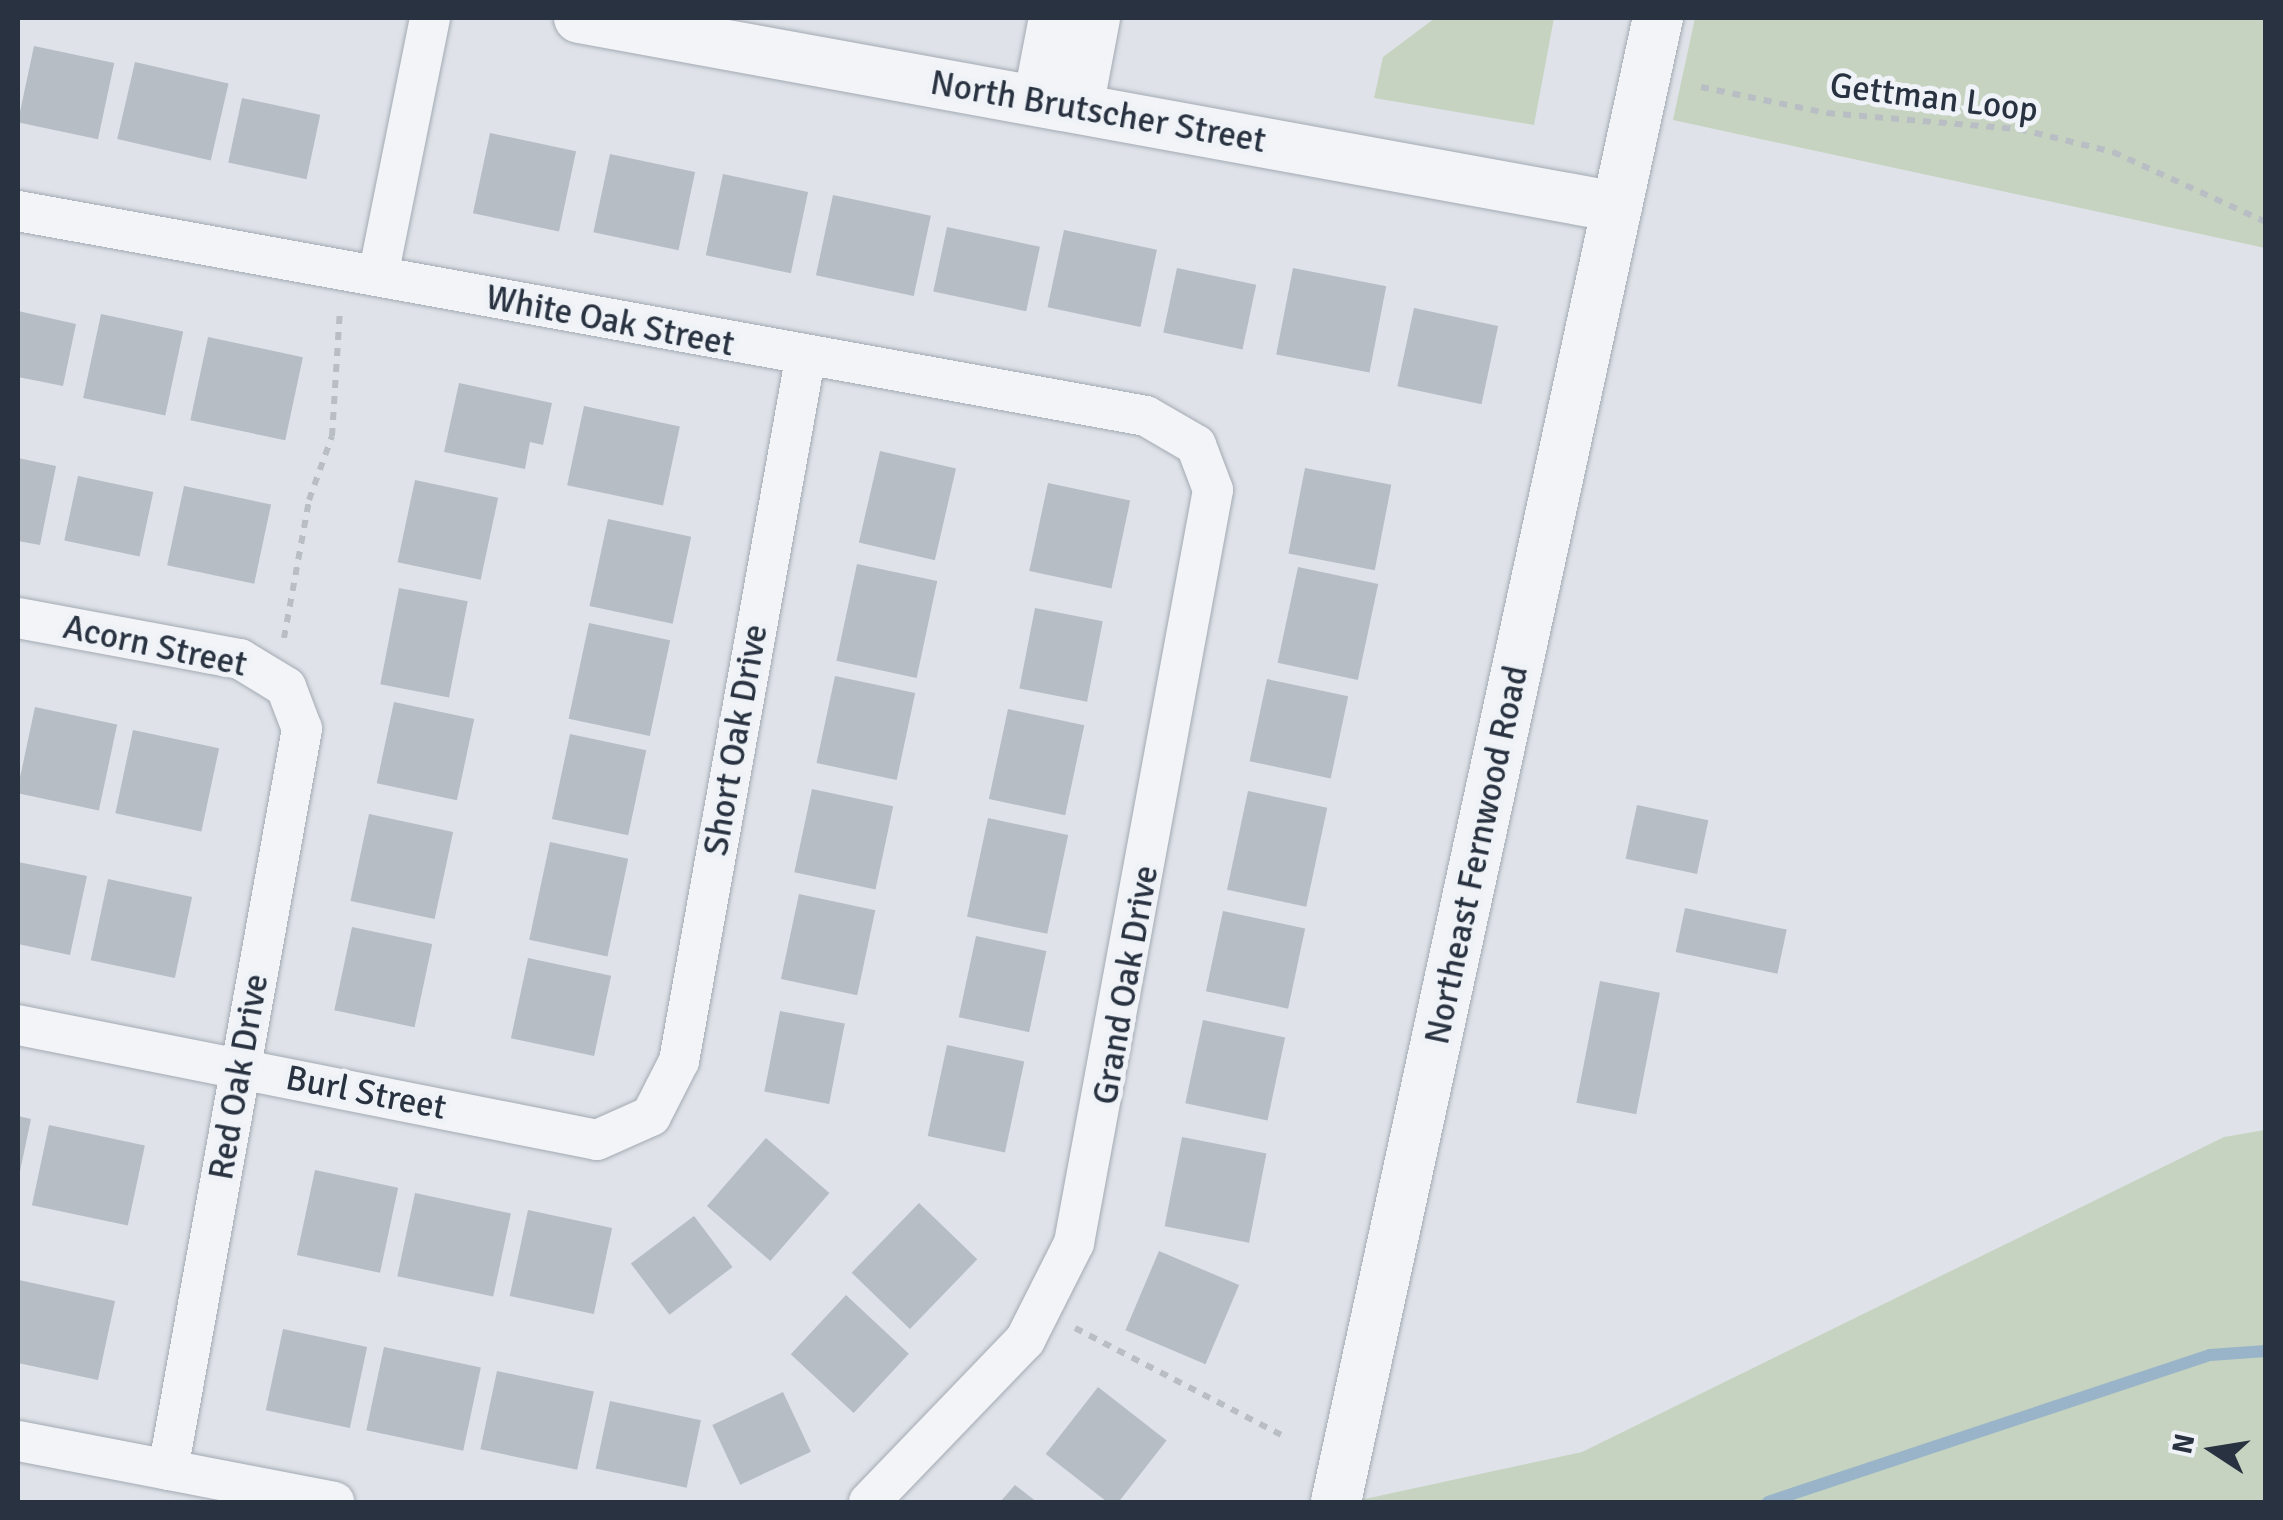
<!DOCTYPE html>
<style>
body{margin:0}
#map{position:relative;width:2283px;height:1520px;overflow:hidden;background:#dfe3e9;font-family:Signika,sans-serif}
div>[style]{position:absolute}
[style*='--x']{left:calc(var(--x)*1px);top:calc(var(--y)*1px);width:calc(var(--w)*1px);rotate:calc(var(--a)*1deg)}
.green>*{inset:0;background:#c6d3c0}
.stream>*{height:12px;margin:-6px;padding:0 6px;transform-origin:6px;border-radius:6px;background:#99b4c9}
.building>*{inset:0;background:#b6bdc5;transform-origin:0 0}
.path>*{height:6px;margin-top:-3px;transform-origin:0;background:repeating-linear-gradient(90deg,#b9bec4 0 8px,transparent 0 16px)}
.roads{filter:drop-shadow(0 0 2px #a4aab3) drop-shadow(0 0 2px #a4aab3)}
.minor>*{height:40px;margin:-20px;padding:0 20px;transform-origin:20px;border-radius:20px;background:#f2f4f7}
.tertiary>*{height:50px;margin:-25px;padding:0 25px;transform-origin:25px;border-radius:25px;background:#f2f4f7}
span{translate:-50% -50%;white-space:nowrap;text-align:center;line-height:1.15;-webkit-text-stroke:10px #eff2f6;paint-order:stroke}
.street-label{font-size:35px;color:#283240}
.frame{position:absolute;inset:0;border:20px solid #283240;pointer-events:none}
.north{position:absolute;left:2163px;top:1400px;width:100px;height:100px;-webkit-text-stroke:8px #eff2f6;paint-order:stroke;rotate:282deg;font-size:28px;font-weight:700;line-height:40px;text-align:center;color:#283240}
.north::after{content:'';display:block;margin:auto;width:35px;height:45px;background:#283240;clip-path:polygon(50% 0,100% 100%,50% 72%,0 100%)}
</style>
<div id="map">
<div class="green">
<i style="clip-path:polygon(1435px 18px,1554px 18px,1534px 125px,1374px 98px,1383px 57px)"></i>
<i style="clip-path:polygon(1695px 18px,2265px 18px,2265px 248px,1673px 120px)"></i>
<i style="clip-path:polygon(2265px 1130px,2265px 1502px,1351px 1502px,1582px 1452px,2224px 1137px)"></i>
</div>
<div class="stream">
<i style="--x:1768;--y:1502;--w:466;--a:-18.4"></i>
<i style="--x:2210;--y:1355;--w:56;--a:-4.1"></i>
</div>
<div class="building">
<i style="left:34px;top:46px;width:82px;height:78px;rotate:12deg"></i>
<i style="left:135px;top:62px;width:96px;height:79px;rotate:13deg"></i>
<i style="left:242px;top:98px;width:80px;height:66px;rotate:12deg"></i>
<i style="left:490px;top:133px;width:88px;height:82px;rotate:12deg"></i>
<i style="left:610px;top:154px;width:87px;height:80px;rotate:12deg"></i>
<i style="left:723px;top:174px;width:87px;height:83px;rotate:12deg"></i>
<i style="left:833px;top:195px;width:100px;height:82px;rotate:12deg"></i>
<i style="left:947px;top:227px;width:95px;height:66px;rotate:12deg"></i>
<i style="left:1064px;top:230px;width:95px;height:79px;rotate:12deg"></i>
<i style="left:1177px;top:268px;width:81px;height:66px;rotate:12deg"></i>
<i style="left:1293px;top:268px;width:95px;height:88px;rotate:11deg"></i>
<i style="left:1414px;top:308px;width:86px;height:80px;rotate:12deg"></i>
<i style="clip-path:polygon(18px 311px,76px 324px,63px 386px,18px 377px)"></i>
<i style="left:101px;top:314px;width:84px;height:86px;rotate:12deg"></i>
<i style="left:208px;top:337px;width:97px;height:85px;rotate:12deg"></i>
<i style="clip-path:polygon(459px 383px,552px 403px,543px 445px,530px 442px,525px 469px,444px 452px)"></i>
<i style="left:584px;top:406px;width:98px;height:81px;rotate:12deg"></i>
<i style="left:880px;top:451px;width:78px;height:94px;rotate:13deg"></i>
<i style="clip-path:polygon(18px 458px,56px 466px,40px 545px,18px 541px)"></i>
<i style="left:1305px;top:468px;width:88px;height:87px;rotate:11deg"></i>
<i style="left:78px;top:476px;width:77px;height:66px;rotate:12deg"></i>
<i style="left:415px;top:480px;width:85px;height:84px;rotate:12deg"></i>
<i style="left:1048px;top:483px;width:84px;height:90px;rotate:12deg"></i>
<i style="left:184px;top:486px;width:89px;height:81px;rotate:12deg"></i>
<i style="left:608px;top:519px;width:85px;height:89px;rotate:12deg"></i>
<i style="left:857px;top:564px;width:82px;height:99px;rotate:12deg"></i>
<i style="left:1298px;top:567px;width:82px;height:98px;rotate:12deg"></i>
<i style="left:399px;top:588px;width:70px;height:98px;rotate:11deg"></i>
<i style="left:1035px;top:608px;width:69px;height:82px;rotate:11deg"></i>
<i style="left:589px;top:623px;width:83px;height:98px;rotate:12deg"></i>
<i style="left:835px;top:676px;width:82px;height:89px;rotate:12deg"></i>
<i style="left:1267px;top:679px;width:83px;height:84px;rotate:12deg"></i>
<i style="left:394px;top:702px;width:82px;height:83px;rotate:12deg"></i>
<i style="left:35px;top:707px;width:84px;height:88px;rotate:12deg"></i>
<i style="left:1008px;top:709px;width:78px;height:92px;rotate:12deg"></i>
<i style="left:133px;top:730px;width:88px;height:85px;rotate:12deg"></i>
<i style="left:570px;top:734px;width:78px;height:87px;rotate:12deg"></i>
<i style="left:812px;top:789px;width:83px;height:85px;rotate:12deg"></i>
<i style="left:1248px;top:791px;width:81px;height:101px;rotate:12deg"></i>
<i style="left:1637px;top:805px;width:73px;height:55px;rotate:12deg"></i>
<i style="left:369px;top:814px;width:86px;height:89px;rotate:12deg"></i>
<i style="left:988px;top:818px;width:82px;height:101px;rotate:12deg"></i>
<i style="left:550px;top:842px;width:80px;height:100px;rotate:12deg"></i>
<i style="clip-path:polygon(18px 862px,87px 876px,70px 955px,18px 944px)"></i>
<i style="left:108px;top:879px;width:86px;height:83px;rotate:12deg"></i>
<i style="left:799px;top:894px;width:78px;height:87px;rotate:12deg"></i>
<i style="left:1685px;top:908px;width:104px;height:45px;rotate:12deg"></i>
<i style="left:1223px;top:911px;width:84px;height:82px;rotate:12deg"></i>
<i style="left:352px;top:927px;width:82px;height:85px;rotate:12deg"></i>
<i style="left:976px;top:936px;width:72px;height:83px;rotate:12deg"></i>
<i style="left:528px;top:958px;width:85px;height:82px;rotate:12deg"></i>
<i style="left:1600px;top:981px;width:61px;height:124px;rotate:11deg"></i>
<i style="left:780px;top:1011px;width:66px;height:82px;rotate:11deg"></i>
<i style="left:1203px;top:1020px;width:84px;height:85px;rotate:12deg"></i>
<i style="left:947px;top:1045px;width:79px;height:93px;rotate:12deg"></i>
<i style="clip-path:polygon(18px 1116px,31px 1119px,19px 1176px,18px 1176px)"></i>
<i style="left:49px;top:1125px;width:98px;height:82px;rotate:12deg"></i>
<i style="left:1182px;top:1137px;width:86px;height:91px;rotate:11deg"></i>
<i style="left:766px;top:1138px;width:84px;height:90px;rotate:41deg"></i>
<i style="left:315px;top:1170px;width:85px;height:87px;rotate:12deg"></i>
<i style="left:415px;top:1193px;width:98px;height:85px;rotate:12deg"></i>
<i style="left:919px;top:1203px;width:81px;height:97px;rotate:44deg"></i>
<i style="left:528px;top:1210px;width:86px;height:88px;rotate:12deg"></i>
<i style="left:694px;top:1216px;width:64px;height:79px;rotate:53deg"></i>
<i style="left:1159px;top:1251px;width:87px;height:86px;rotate:23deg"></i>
<i style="clip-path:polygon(19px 1280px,115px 1301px,98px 1380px,18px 1363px)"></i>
<i style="left:846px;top:1295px;width:86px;height:81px;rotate:43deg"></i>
<i style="left:283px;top:1329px;width:86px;height:83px;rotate:12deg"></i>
<i style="left:384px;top:1347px;width:99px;height:85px;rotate:12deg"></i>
<i style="left:497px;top:1371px;width:99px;height:80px;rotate:12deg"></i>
<i style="left:1098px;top:1387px;width:87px;height:85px;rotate:38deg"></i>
<i style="left:783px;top:1392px;width:66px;height:78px;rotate:65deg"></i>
<i style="left:610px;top:1401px;width:93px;height:69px;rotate:12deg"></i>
<i style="clip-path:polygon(1015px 1485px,1037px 1502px,1000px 1502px)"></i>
</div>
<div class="path">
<i style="--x:1701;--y:87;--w:129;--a:11.7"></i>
<i style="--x:1827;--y:113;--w:193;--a:4.8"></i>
<i style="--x:2019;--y:129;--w:97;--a:13.7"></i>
<i style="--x:2113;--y:152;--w:168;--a:24.6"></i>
<i style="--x:284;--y:638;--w:140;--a:-79.7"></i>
<i style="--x:309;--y:500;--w:68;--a:-70.2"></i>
<i style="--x:332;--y:436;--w:127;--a:-86.4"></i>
<i style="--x:1075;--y:1328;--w:232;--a:27.4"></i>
</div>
<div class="roads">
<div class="minor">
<i style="--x:18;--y:211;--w:1146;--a:10.3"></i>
<i style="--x:1146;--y:416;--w:58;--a:30.1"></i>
<i style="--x:1196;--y:445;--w:48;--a:69.3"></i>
<i style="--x:1213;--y:490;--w:766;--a:100.46"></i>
<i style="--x:1074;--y:1243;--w:109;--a:116.8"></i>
<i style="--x:1025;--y:1340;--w:225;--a:133.9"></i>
<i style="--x:378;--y:276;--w:263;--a:-78.6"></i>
<i style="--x:18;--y:618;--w:226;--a:10.5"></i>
<i style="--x:240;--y:659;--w:54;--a:31.3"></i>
<i style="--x:286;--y:687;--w:45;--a:69.1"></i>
<i style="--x:302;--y:729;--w:753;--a:100.25"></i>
<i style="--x:18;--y:1025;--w:590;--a:11.23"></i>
<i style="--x:597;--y:1140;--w:59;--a:-24"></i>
<i style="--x:651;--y:1116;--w:62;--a:-63"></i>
<i style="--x:679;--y:1061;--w:713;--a:-79.82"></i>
<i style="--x:18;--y:1441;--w:322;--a:10.9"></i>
</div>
<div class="tertiary">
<i style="--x:579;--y:18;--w:1055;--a:10.32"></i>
<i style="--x:1038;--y:101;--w:85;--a:-79.1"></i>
<i style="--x:1078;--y:108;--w:92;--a:-79.3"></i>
<i style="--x:1336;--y:1502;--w:1519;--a:-77.76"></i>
</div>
</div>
<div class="street-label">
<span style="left:1934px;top:98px;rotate:7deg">Gettman Loop</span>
<span style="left:1098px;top:112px;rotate:10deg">North Brutscher Street</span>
<span style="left:610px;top:321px;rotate:11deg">White Oak Street</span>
<span style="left:155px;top:646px;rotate:12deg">Acorn Street</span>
<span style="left:736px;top:740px;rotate:-80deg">Short Oak Drive</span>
<span style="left:1477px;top:855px;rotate:-78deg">Northeast Fernwood Road</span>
<span style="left:1126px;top:985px;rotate:-80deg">Grand Oak Drive</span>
<span style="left:239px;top:1077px;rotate:-80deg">Red Oak Drive</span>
<span style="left:366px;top:1093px;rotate:11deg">Burl Street</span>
</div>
<div class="frame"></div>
<div class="north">N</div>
</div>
